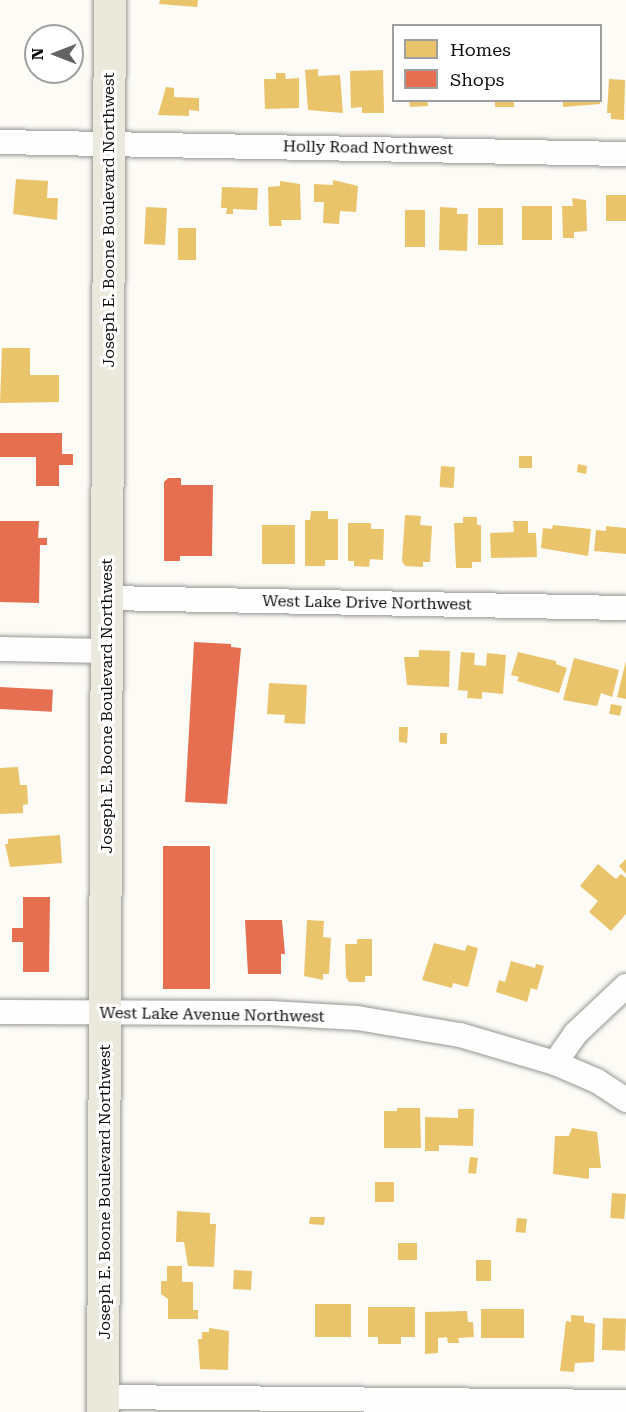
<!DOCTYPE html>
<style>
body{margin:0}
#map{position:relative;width:626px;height:1412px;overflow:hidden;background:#fcfbf6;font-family:"Roboto Serif",serif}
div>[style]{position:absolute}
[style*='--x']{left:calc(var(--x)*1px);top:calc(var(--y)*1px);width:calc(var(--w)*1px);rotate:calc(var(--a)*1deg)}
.homes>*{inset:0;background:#e9c46a;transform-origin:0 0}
.shops>*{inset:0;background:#e76f51;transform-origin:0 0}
.roads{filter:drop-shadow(0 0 2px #969694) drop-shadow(0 0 2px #969694)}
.minor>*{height:24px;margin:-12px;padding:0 12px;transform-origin:12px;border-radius:12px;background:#fffefe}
.major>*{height:32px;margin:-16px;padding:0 16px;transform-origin:16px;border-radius:16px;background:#ebe9dc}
span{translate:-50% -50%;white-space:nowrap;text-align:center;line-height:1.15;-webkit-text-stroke:6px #fff;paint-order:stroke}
.street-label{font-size:16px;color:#101010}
.legend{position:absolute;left:392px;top:24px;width:210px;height:78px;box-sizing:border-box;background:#fff;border:2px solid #9f9f9f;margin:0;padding:8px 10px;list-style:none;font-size:18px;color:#101010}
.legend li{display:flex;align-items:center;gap:12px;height:30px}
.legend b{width:30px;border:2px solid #9f9f9f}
.north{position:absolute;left:24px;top:24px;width:60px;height:60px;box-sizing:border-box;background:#fff;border:2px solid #9f9f9f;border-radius:50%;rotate:270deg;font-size:16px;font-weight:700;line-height:24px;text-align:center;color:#101010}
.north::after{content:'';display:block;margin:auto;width:21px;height:27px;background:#636260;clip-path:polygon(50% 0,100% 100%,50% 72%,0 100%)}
</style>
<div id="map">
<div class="homes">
<i style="clip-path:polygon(160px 0,198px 0,197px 7px,159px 4px)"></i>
<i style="clip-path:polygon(318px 69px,318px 76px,340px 75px,343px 113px,308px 110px,305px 70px)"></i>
<i style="clip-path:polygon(383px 70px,384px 113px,362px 113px,362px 107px,351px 108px,350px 71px)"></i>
<i style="clip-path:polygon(276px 73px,285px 73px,286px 79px,299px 78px,299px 108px,265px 109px,264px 79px,276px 79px)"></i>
<i style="clip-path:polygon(609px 79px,625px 80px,624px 120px,611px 119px,611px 113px,607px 113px)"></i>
<i style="clip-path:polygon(166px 87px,174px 88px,174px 97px,199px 98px,199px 111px,189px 110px,189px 116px,158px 115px)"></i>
<i style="clip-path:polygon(409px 100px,427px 100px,428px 106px,410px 107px)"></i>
<i style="left:495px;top:100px;width:19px;height:7px"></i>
<i style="clip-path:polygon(563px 100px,600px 100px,600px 104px,563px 107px)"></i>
<i style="clip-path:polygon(16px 179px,48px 181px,47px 198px,58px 198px,57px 220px,13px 214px)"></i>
<i style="clip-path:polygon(333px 180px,358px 186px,356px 212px,340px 211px,339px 224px,323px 223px,324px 202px,314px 202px,314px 184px,333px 185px)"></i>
<i style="clip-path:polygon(280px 181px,300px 184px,301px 220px,281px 220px,282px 226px,269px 226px,268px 187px,280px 186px)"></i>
<i style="clip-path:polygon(222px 187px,258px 188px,257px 210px,233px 209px,233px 214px,226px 214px,227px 208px,221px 208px)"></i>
<i style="left:626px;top:195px;width:26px;height:20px;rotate:90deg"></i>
<i style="clip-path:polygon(572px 198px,586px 200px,587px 231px,574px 232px,574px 238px,563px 238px,562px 206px,573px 206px)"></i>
<i style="left:522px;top:206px;width:30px;height:34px"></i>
<i style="left:146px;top:207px;width:21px;height:37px;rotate:3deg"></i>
<i style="clip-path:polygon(440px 207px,457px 208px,457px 214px,468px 214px,467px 251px,439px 250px)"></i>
<i style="left:478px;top:208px;width:25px;height:37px"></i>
<i style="left:405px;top:210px;width:20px;height:37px"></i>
<i style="left:178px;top:228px;width:18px;height:32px"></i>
<i style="clip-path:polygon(2px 348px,30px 348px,30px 375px,59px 375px,59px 402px,0 403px)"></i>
<i style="left:519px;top:456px;width:13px;height:12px"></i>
<i style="clip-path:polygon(578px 464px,587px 466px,586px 474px,577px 472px)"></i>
<i style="left:441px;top:466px;width:14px;height:21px;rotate:4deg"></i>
<i style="clip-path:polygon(311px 511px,328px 511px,328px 519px,338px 519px,338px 560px,325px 560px,325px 566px,305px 566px,305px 520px,310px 520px)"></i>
<i style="clip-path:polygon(405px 515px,421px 516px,420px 525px,432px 526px,430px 562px,423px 562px,423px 567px,405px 566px,402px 561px)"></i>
<i style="clip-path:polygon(463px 517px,477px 517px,477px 525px,481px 525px,481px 562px,472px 562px,472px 568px,456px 568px,454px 523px,463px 523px)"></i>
<i style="clip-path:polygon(513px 521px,528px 521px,528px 533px,536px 533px,537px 557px,491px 558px,490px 533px,514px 532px)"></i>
<i style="clip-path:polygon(348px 523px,371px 523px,371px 529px,384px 529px,383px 560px,370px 559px,369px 567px,354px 566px,354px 561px,348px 561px)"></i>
<i style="left:262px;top:525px;width:33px;height:39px"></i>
<i style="clip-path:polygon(553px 525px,591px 529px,588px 556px,541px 548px,543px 528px,552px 529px)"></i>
<i style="clip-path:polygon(606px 526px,626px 528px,626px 554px,594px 551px,596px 530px,606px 531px)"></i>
<i style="clip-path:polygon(419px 650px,450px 651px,449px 687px,407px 685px,404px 657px,419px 657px)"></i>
<i style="clip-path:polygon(461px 652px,475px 653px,474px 665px,486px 666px,487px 653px,506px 655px,503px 694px,482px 692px,482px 699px,467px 698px,468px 691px,458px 690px)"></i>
<i style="clip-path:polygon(518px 652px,556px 661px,556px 664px,567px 668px,559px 693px,517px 681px,519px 677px,511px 675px)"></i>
<i style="clip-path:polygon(574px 658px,619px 670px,612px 697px,601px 693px,597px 706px,563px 700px)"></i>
<i style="clip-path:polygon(626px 661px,626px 699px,617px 697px)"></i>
<i style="clip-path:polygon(269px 683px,307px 685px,305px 724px,284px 723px,285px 715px,267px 714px)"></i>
<i style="left:611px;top:704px;width:11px;height:10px;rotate:10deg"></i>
<i style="clip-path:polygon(399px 727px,408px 727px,407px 743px,399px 742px)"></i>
<i style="left:440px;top:733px;width:7px;height:11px"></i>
<i style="clip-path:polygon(18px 767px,20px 785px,27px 785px,28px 804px,23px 805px,23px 813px,0 814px,0 768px)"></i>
<i style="clip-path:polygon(60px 835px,62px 863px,10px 867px,5px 844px,8px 844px,8px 839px)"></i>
<i style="clip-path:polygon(626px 859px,626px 874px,619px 866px)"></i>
<i style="clip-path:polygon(598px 864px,616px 879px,621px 874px,626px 878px,626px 914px,611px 931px,589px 912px,598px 901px,580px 886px)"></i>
<i style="clip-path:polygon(307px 920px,324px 921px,323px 937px,331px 938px,329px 974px,323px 974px,323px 980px,304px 976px)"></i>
<i style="clip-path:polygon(357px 939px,372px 939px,372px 976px,365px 976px,365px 982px,349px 982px,346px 977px,345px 944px,357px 944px)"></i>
<i style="clip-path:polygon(434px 943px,465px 951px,467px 945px,478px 948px,468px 987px,453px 983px,452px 988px,422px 980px)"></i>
<i style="clip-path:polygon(511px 961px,535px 968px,536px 964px,544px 966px,537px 990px,531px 988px,527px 1002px,496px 992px,499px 980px,505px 982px)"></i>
<i style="clip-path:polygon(397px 1108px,420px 1108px,421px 1148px,384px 1148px,384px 1111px,397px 1111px)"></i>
<i style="clip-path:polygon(458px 1109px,474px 1109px,473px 1146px,439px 1145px,439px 1151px,425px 1151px,425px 1117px,458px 1118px)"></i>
<i style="clip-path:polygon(572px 1128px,597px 1132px,601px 1168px,589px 1168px,589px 1179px,553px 1174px,555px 1136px,569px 1136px)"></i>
<i style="left:470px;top:1157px;width:8px;height:16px;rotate:7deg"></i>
<i style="left:375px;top:1182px;width:19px;height:20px"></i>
<i style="left:612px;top:1193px;width:14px;height:25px;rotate:4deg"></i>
<i style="clip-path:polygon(177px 1211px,210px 1213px,210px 1224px,216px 1224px,214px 1267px,188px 1266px,184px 1242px,176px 1242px)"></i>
<i style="clip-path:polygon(310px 1217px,325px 1217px,324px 1225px,309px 1224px)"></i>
<i style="left:517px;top:1218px;width:10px;height:14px;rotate:6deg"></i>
<i style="left:398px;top:1243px;width:19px;height:17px"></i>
<i style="left:476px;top:1260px;width:15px;height:21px"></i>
<i style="clip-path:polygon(167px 1266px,182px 1266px,182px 1282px,193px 1282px,193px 1310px,198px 1310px,198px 1319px,168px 1319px,168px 1299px,161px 1294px,161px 1281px,167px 1281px)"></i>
<i style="left:234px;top:1270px;width:18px;height:19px;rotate:3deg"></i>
<i style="left:315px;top:1304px;width:36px;height:33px"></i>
<i style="clip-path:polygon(368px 1307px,415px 1307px,415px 1337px,401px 1337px,401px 1344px,378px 1344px,378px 1337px,368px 1337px)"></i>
<i style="left:481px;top:1309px;width:43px;height:29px"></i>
<i style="clip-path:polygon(467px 1311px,468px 1322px,473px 1322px,474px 1337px,458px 1338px,459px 1343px,448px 1343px,447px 1337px,438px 1338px,438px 1353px,425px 1354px,425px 1312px)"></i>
<i style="clip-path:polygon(571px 1315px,584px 1316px,584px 1322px,595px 1324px,594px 1362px,575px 1363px,574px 1372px,560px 1371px,566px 1321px,571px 1322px)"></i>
<i style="left:603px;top:1318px;width:23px;height:32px;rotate:2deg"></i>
<i style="clip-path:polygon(209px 1328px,229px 1331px,228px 1370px,200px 1369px,198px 1339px,202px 1339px,202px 1332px,209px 1332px)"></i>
</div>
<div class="shops">
<i style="clip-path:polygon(0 433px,62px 433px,62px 454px,73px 454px,73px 465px,59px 465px,59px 486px,36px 486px,36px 457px,0 457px)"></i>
<i style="clip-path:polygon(168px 478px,181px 478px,181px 485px,213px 485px,212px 556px,180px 556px,180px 561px,164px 561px,164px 482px)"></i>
<i style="clip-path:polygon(0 521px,39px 521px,38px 538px,47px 538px,47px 545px,40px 545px,39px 603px,0 602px)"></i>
<i style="clip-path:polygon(194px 642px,231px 644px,231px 647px,241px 648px,227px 804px,185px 802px)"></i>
<i style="left:0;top:687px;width:53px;height:22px;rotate:3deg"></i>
<i style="left:163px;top:846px;width:47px;height:143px"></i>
<i style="clip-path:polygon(23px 897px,50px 897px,49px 972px,23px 972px,23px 942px,12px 942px,12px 928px,23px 928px)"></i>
<i style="clip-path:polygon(245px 920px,282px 920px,285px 954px,281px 954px,281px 974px,248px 974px)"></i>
</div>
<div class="roads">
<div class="minor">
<i style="--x:0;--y:142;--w:626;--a:1.1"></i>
<i style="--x:108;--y:598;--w:518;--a:1.11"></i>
<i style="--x:0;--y:649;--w:108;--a:1.1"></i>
<i style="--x:0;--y:1012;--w:270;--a:0.2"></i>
<i style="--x:270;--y:1013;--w:87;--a:3.3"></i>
<i style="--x:357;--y:1018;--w:104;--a:9.4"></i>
<i style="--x:460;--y:1035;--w:99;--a:16.4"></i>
<i style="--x:555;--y:1063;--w:46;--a:23.2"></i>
<i style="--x:597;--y:1081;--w:35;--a:33"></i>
<i style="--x:555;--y:1063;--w:35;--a:-55"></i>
<i style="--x:575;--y:1034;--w:70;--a:-43.3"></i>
<i style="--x:103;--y:1397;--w:523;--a:0.55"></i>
</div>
<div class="major">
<i style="--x:103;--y:1412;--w:1412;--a:-89.72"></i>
</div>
</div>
<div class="street-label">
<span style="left:368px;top:148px;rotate:1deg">Holly Road Northwest</span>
<span style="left:109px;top:220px;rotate:-90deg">Joseph E. Boone Boulevard Northwest</span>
<span style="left:367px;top:603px;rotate:1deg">West Lake Drive Northwest</span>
<span style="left:107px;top:706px;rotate:-90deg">Joseph E. Boone Boulevard Northwest</span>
<span style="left:212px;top:1015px;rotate:1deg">West Lake Avenue Northwest</span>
<span style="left:105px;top:1192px;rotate:-90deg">Joseph E. Boone Boulevard Northwest</span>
</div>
<ul class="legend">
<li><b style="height:16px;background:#e9c46a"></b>Homes</li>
<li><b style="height:16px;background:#e76f51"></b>Shops</li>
</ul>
<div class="north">N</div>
</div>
